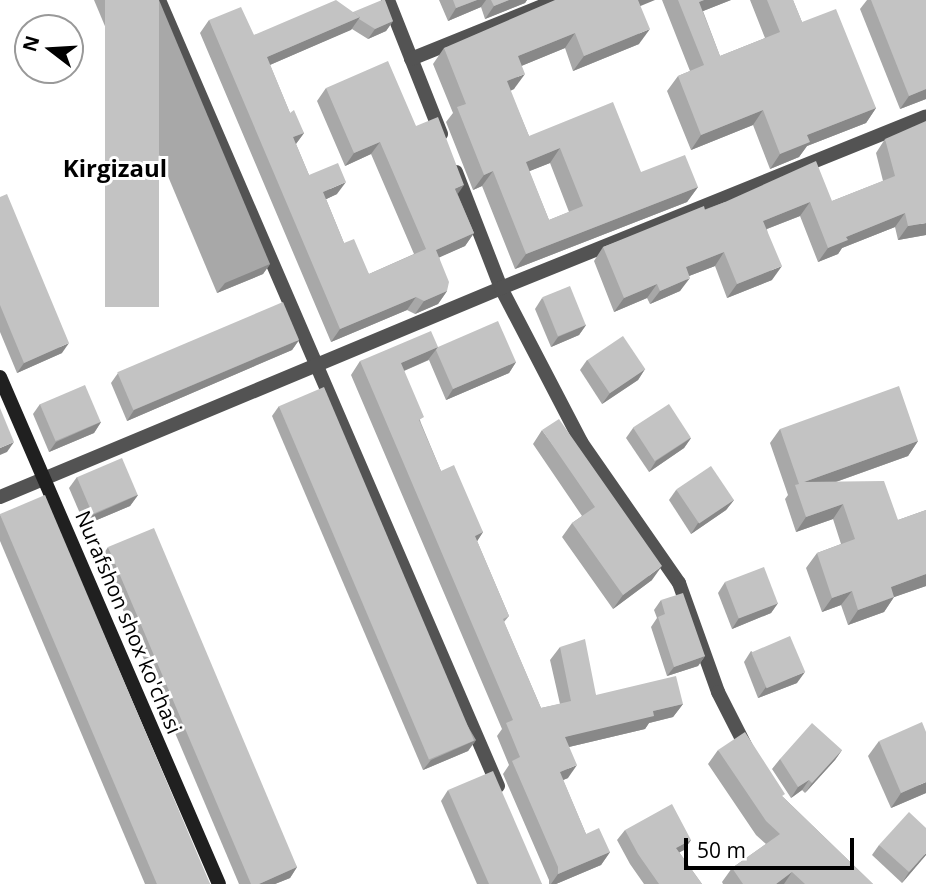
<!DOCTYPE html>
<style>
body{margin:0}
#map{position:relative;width:926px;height:884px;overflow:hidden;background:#fff;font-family:"Open Sans",sans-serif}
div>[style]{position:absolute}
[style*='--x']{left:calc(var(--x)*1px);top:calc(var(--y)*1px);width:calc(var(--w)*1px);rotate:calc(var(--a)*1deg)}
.street>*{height:14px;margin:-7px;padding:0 7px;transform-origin:7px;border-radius:7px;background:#535353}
.secondary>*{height:14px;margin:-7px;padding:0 7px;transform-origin:7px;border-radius:7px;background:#202020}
.wall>*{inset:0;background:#a8a8a8}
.shaded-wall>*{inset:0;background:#888}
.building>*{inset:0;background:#c3c3c3;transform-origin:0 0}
span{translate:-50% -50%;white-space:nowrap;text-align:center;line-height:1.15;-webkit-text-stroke:6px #fff;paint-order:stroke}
.street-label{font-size:21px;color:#000}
.quarter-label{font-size:24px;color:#000;font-weight:700}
.north{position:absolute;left:14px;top:14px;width:70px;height:70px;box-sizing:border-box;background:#fff;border:2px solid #999;border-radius:50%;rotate:287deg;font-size:19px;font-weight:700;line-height:28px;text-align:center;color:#000}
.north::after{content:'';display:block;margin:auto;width:24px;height:32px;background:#000;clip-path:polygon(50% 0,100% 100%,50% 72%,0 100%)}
.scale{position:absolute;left:684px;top:838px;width:170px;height:32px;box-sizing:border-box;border:4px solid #000;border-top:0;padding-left:9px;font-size:21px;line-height:24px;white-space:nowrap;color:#000;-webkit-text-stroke:5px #fff;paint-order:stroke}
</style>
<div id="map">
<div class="street">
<i style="--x:159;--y:0;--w:856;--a:66.67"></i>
<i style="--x:388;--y:0;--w:144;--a:68.4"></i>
<i style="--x:411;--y:59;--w:157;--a:-22"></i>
<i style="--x:456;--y:172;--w:124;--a:68.8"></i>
<i style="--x:501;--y:288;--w:174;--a:62.5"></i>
<i style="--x:581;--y:442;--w:172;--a:55.2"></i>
<i style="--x:679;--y:583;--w:116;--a:70.3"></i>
<i style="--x:718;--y:692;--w:66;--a:63"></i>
<i style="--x:0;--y:497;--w:543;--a:-22.64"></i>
<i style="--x:501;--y:288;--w:458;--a:-22"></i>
</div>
<div class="secondary">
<i style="--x:0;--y:377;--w:552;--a:66.64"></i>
</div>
<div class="wall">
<i style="clip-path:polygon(94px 0,159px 0,270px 264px,263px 274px,217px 293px)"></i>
<i style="clip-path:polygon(439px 0,527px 0,525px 3px,485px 19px,481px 7px,448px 21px)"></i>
<i style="clip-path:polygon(662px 0,731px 0,703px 11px,720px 56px,765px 38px,750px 0,793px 0,802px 22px,876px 108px,866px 123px,807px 146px,799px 157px,770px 169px,753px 125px,691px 150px,667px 91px,678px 76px,690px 71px)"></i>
<i style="clip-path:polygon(867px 0,926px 0,926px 99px,900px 109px,860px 9px)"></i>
<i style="clip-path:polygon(evenodd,640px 6px,639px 44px,573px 71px,565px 48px,521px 66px,514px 89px,510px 91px,529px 136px,641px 172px,698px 187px,687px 202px,515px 269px,482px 186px,473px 190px,446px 122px,453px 113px,433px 64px,444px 48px,640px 6px,550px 163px,569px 212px,549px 220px,529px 171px,550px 163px)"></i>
<i style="clip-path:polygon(353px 12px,393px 21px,386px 31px,368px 39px,352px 29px,270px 65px,290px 113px,304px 133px,296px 144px,309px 175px,337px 194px,326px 199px,344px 243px,369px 274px,414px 254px,371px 154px,345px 166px,317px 101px,326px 88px,416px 126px,458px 195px,474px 233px,465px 246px,439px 257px,447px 291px,438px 304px,415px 314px,407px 310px,331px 342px,200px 33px,209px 20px,254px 35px)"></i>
<i style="clip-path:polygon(885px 139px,926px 235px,898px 240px,895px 227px,842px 248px,838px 254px,818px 262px,800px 216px,767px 229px,772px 280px,727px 298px,715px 266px,689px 276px,680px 291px,650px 304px,647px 298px,614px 312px,594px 261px,603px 247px,725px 202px,832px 201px,883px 181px,876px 153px)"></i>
<i style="clip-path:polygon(0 197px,62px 353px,17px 373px,0 332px)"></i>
<i style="clip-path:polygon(542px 298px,586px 325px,579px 335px,551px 347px,535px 309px)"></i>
<i style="clip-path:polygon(299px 340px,292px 350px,127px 421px,111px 383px,118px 373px)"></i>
<i style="clip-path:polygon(438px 347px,516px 362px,509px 373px,446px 400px,429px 360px,404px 371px,421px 423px,441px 471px,483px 532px,477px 541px,509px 616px,504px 622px,541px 708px,560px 704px,550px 660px,560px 647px,596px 695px,683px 704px,673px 717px,649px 723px,645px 729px,569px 747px,568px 778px,563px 780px,586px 834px,610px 852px,601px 865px,556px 884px,549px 884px,549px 880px,503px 774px,509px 765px,497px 736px,502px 729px,351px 375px,360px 361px)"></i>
<i style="clip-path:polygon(587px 360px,645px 369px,638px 380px,602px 404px,580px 370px)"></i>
<i style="clip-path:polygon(40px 404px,101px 422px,94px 433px,49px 452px,33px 414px)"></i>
<i style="clip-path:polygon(279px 406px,476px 740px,468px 751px,423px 770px,272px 416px)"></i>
<i style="clip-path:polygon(633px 428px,691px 438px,684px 448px,649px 472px,626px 438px)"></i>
<i style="clip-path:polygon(780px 429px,918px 441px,908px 456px,836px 482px,898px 520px,926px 510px,926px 586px,894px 597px,884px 612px,848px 625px,841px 605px,822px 612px,806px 568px,817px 553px,841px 544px,833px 519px,796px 532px,785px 499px,788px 495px,770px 443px)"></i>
<i style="clip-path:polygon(542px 430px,652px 580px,613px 609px,562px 537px,572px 523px,582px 516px,533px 444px)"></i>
<i style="clip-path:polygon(77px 477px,138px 495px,130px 506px,85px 525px,69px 488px)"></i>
<i style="clip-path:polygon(676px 490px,734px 500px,726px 510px,691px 534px,669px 500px)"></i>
<i style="clip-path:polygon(0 514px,210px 884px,145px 884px,0 541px)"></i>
<i style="clip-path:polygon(108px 547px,297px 867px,290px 878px,275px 884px,239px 884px,101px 558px)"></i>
<i style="clip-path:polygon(725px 582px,778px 603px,771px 613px,732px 629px,718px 593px)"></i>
<i style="clip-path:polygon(661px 600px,705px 656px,698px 666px,667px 676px,651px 627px,657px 618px,654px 610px)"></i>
<i style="clip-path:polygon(751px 651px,797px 683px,758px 698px,744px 662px)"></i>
<i style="clip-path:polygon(879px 741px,926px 793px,891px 808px,868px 756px)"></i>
<i style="clip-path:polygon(718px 750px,783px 797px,873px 884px,723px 884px,722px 882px,732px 868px,766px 844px,756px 835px,708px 764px)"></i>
<i style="clip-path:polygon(842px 750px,835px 760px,805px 793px,802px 790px,791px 798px,772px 769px,780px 759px)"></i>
<i style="clip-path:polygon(448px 790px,542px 884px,477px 884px,441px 801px)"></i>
<i style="clip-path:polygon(625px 830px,691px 840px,684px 850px,679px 852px,702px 884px,644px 884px,630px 864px,617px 840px)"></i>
<i style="clip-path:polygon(879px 845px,926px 855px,902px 883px,872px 855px)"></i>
</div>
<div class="shaded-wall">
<i style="clip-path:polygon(477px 0,486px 0,481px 7px,448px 21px,456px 8px)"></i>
<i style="clip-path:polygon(509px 0,527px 0,525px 3px,485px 19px,494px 6px)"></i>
<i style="clip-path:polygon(634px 0,655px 0,626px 12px)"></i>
<i style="clip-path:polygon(704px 0,731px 0,688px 17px,699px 2px)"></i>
<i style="clip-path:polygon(360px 17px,351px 30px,258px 70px,267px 57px)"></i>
<i style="clip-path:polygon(393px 21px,386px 31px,368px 39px,375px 29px)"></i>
<i style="clip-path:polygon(650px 29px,639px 44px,573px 71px,584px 56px)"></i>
<i style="clip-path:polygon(575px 33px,565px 48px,507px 72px,518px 56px)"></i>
<i style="clip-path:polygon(525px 74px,514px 89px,496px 97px,507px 81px)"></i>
<i style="clip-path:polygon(926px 89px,926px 99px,900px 109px,909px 96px)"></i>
<i style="clip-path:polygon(876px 108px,866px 123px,807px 146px,799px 157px,770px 169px,780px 154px,807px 135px)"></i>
<i style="clip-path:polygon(763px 110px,753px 125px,691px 150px,701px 135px)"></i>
<i style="clip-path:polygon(304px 133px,295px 145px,293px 137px)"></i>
<i style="clip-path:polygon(380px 142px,371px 154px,345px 166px,354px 153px)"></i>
<i style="clip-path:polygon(560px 148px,550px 163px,515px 177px,526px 162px)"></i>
<i style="clip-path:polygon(493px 171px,482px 186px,473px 190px,484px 175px)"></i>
<i style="clip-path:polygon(346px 182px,337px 194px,314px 205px,323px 192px)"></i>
<i style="clip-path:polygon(464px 185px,455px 198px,455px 189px)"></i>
<i style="clip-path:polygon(698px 187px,687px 202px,515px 269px,526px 254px)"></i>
<i style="clip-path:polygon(810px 202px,800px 216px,754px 234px,763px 221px)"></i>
<i style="clip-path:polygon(905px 213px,895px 227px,842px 248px,838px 254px,818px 262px,828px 248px,846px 237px)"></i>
<i style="clip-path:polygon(926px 223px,926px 235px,898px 240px,908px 226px)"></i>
<i style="clip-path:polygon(474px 233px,465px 246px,427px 263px,436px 250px)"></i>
<i style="clip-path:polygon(724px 252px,715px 266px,676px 281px,686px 267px)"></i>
<i style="clip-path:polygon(270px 264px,263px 274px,217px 293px,225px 283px)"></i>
<i style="clip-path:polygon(782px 266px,772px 280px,727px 298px,737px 284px)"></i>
<i style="clip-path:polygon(690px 278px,680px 291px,650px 304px,660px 291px)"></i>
<i style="clip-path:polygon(657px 284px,647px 298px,614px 312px,624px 298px)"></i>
<i style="clip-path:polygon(447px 291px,438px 304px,415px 314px,424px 301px)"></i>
<i style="clip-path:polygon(416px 297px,407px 310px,331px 342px,340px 329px)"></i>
<i style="clip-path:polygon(586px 325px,579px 335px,551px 347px,558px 337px)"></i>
<i style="clip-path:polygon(299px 340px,292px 350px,127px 421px,134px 410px)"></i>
<i style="clip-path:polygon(69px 343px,62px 353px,17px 373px,24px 363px)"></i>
<i style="clip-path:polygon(438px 347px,428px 360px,392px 376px,401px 363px)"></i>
<i style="clip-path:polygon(516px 362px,509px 373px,446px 400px,453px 389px)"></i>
<i style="clip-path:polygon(645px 369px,638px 380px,602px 404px,610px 393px)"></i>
<i style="clip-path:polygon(101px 422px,94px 433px,49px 452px,56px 442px)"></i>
<i style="clip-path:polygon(691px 438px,684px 448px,649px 472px,656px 461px)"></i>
<i style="clip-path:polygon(918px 441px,908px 456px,799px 495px,804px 482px)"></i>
<i style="clip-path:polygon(14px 442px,7px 452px,0 455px,0 448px)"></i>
<i style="clip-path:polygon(138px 495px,130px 506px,85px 525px,93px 515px)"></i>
<i style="clip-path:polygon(734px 500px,726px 510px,691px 534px,698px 523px)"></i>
<i style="clip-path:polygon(843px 504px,833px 519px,796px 532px,806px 517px)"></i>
<i style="clip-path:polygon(483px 532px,474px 546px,475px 536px)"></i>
<i style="clip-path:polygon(662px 566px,652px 580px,613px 609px,623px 595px)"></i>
<i style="clip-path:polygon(926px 574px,926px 586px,880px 602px,891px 587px)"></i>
<i style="clip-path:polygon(852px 591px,841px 605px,822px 612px,832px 598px)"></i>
<i style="clip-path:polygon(894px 597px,884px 612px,848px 625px,858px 610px)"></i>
<i style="clip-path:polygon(778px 603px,771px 613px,732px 629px,739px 618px)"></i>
<i style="clip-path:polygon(705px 656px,698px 666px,667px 676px,674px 667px)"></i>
<i style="clip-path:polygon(805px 672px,797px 683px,758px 698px,766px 687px)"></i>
<i style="clip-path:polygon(683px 704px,673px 717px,649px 723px,645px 729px,556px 750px,565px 737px,653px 711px)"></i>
<i style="clip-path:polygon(476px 740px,468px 751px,423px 770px,431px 760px)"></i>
<i style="clip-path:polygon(842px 750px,835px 760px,805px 793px,812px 783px)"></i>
<i style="clip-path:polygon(577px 765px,568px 778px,551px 785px,560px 772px)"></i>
<i style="clip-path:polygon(809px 780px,802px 790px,791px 798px,798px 787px)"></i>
<i style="clip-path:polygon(926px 782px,926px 793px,891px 808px,901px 793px)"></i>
<i style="clip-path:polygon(691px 840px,684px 850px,669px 858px,676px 848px)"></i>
<i style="clip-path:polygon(610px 852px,601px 865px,556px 884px,551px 884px,558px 874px)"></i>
<i style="clip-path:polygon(926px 853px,926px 855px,902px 883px,909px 872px)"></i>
<i style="clip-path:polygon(297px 867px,290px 878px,275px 884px,259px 884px)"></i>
<i style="clip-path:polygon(792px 872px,784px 884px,776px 884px)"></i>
</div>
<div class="building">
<i style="left:105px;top:0;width:54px;height:307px"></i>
<i style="clip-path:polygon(336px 0,360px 17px,267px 57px,290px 113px,294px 110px,304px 133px,293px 137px,309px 175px,338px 163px,346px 182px,323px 192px,344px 243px,354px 239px,369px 274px,426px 249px,380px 142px,354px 153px,326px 88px,388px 61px,416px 126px,438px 117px,464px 185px,455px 189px,474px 233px,436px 250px,449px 282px,447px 291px,424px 301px,416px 297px,340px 329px,209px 20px,241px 7px,254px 35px)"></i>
<i style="clip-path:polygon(382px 0,385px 0,393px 21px,375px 29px,359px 19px,360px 17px,353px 12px)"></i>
<i style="clip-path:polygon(453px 0,477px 0,456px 8px)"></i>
<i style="clip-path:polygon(491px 0,509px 0,494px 6px)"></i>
<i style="clip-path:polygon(evenodd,555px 0,638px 0,650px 29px,584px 56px,575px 33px,518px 56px,525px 74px,507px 81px,529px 136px,613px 102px,641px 172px,685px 155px,698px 187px,526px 254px,493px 171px,484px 175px,457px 107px,466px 104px,444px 48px,555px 0,560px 148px,583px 206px,549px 220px,526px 162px,560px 148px)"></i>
<i style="clip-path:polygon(678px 0,704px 0,699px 2px,720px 56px,780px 32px,767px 0,793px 0,802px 22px,836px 9px,876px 108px,807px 135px,810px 142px,780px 154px,763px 110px,701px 135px,678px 76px,704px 65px)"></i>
<i style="clip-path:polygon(871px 0,926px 0,926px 89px,909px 96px)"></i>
<i style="clip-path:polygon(926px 121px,926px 223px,908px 226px,905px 213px,846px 237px,848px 240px,828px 248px,810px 202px,763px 221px,782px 266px,737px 284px,724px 252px,686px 267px,690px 278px,660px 291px,657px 284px,624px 298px,603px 247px,704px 206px,705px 210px,725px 202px,816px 161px,832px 201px,895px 176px,885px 139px)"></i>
<i style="clip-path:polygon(7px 194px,69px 343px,24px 363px,0 305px,0 197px)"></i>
<i style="left:570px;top:286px;width:42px;height:30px;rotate:68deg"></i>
<i style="left:283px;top:302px;width:41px;height:180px;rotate:67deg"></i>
<i style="clip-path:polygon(498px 321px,516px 362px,453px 389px,436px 350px,438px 347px)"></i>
<i style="clip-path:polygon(431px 331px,438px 347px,401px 363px,424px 417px,419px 420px,441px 471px,454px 465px,483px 532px,475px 536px,509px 616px,503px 619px,541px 708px,571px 701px,560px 647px,585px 639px,596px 695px,676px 676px,683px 704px,653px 711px,654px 716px,565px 737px,577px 765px,560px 772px,586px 834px,599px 828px,610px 852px,558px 874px,558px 867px,512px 761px,520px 757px,506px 723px,513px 720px,360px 361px)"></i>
<i style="left:623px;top:336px;width:40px;height:43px;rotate:56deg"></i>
<i style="left:85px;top:385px;width:40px;height:49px;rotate:67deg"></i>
<i style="clip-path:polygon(899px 386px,918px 441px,804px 482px,884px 481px,898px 520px,926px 510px,926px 574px,891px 587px,894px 597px,858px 610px,852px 591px,832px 598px,817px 553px,855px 539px,843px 504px,806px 517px,795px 485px,799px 484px,780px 429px)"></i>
<i style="left:324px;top:387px;width:384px;height:49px;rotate:67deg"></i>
<i style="left:669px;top:404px;width:40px;height:43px;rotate:57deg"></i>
<i style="clip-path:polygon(0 408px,14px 442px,0 448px)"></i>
<i style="clip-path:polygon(559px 419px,662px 566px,623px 595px,572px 523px,595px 507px,542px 430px)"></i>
<i style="left:122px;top:458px;width:40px;height:49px;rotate:67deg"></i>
<i style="left:711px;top:466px;width:41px;height:42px;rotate:56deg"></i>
<i style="left:45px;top:495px;width:423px;height:49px;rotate:67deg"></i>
<i style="clip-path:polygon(154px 528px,297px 867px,259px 884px,251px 884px,108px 547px)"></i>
<i style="left:764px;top:567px;width:39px;height:42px;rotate:69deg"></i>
<i style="clip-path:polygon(683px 593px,705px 656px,674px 667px,658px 617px,665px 614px,661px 600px)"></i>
<i style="left:790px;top:636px;width:39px;height:42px;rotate:67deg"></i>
<i style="clip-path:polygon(922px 722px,926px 732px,926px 782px,901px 793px,879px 741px)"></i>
<i style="clip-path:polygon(812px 723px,842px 750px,812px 783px,809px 780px,798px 787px,780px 759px)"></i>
<i style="clip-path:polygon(745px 732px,785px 794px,782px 796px,873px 884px,805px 884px,792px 872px,776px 884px,743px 884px,732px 868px,780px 834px,766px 821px,718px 750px)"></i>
<i style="clip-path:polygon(493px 771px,542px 884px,489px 884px,448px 790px)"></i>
<i style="clip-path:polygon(672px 804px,691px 840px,676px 848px,702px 884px,659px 884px,638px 854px,625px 830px)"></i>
<i style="clip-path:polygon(909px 812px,926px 828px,926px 853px,909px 872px,879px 845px)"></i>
</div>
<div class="street-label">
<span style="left:129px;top:622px;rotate:67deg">Nurafshon shox ko'chasi</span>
</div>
<div class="quarter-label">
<span style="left:115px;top:168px">Kirgizaul</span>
</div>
<div class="north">N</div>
<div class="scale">50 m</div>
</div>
